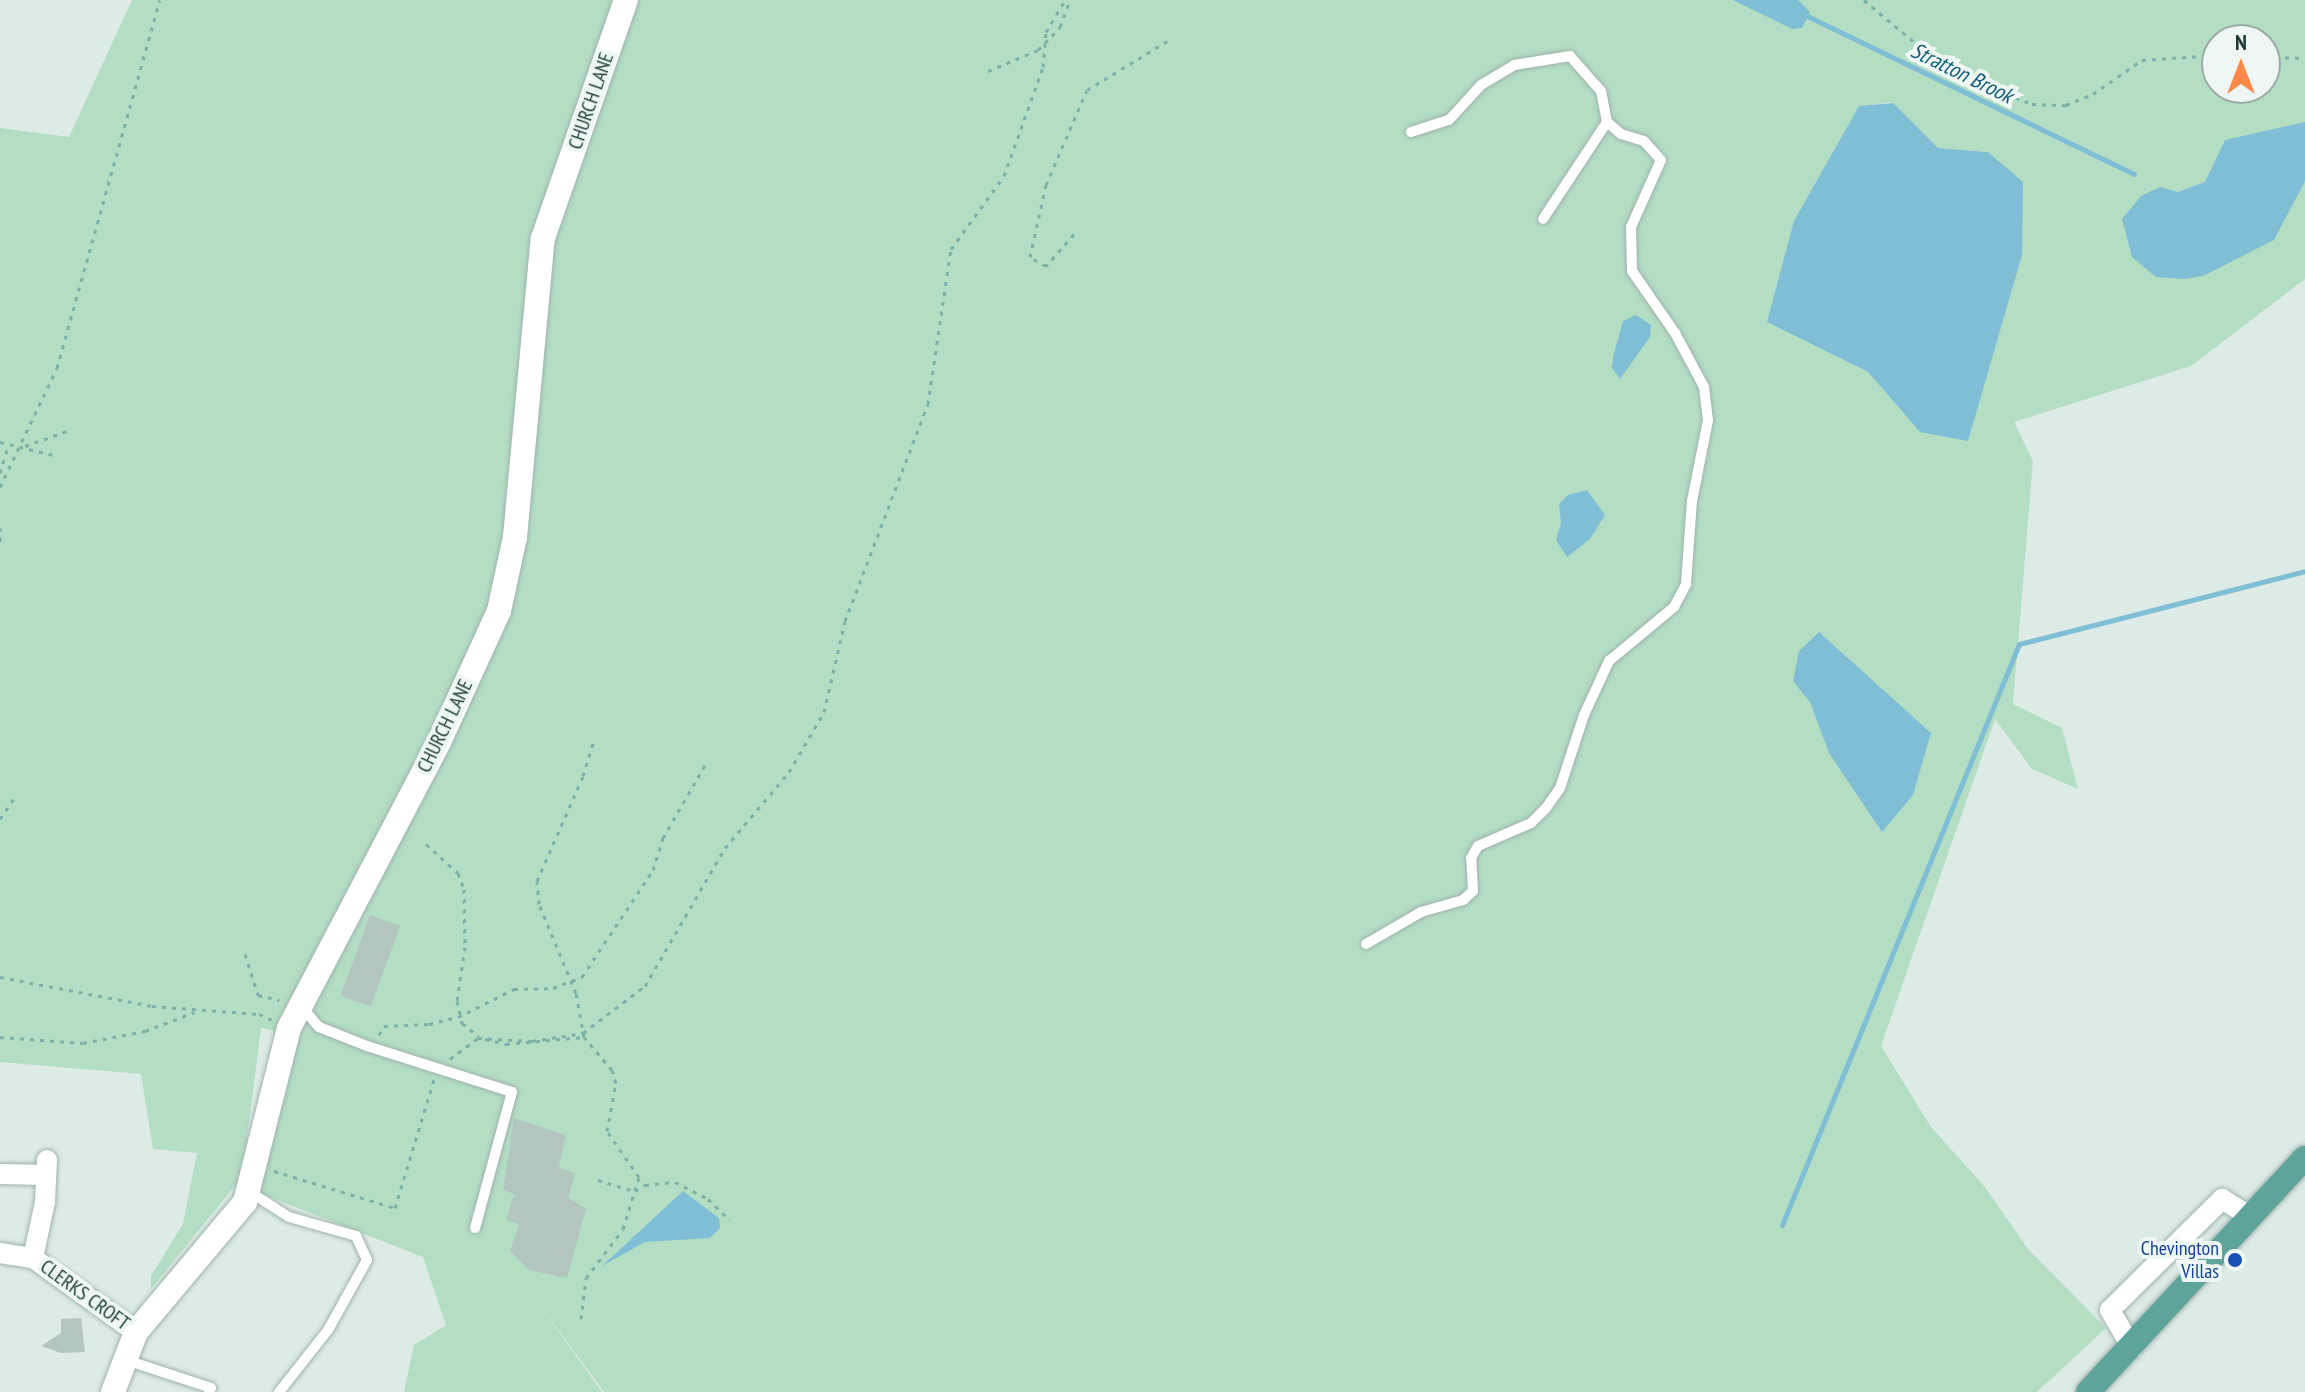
<!DOCTYPE html>
<style>
body{margin:0}
#map{position:relative;width:2305px;height:1392px;overflow:hidden;background:#ddebe6;font-family:"PT Sans Narrow",sans-serif}
div>[style]{position:absolute}
[style*='--x']{left:calc(var(--x)*1px);top:calc(var(--y)*1px);width:calc(var(--w)*1px);rotate:calc(var(--a)*1deg)}
.green>*{inset:0;background:#b4dec4}
.water>*{inset:0;background:#80bed5}
.stream>*{height:5px;margin:-2.5px;padding:0 2.5px;transform-origin:2.5px;border-radius:2.5px;background:#80bed5}
.building>*{inset:0;background:#b2c5bf;transform-origin:0 0}
.path>*{height:3px;margin-top:-1.5px;transform-origin:0;background:repeating-linear-gradient(90deg,#7bb1a6 0 4px,transparent 0 10px)}
.roads{filter:drop-shadow(0 0 2px #a0b3ae) drop-shadow(0 0 2px #a0b3ae)}
.lane>*{height:10px;margin:-5px;padding:0 5px;transform-origin:5px;border-radius:5px;background:#fff}
.street>*{height:20px;margin:-10px;padding:0 10px;transform-origin:10px;border-radius:10px;background:#fff}
.secondary>*{height:24px;margin:-12px;padding:0 12px;transform-origin:12px;border-radius:12px;background:#fff}
.primary>*{height:24px;margin:-12px;padding:0 12px;transform-origin:12px;border-radius:12px;background:#5ea49a}
.dots>*{width:22px;height:22px;translate:-50% -50%;box-sizing:border-box;border:4px solid #eef7f3;border-radius:50%}
span{translate:-50% -50%;white-space:nowrap;text-align:center;line-height:1.15;-webkit-text-stroke:8px #eef7f3;paint-order:stroke}
.street-label{font-size:20px;color:#1e3b36}
.transit-label{font-size:20px;color:#164399}
.right{translate:-100% -50%;text-align:right}
.water-label{font-size:22px;color:#145e7b;font-style:italic}
.north{position:absolute;left:2201px;top:24px;width:80px;height:80px;box-sizing:border-box;background:#eef7f3;border:2px solid #9baca7;border-radius:50%;rotate:0deg;font-size:22px;font-weight:700;line-height:32px;text-align:center;color:#1e3b36}
.north::after{content:'';display:block;margin:auto;width:28px;height:36px;background:#fd8949;clip-path:polygon(50% 0,100% 100%,50% 72%,0 100%)}
</style>
<div id="map">
<div class="green">
<i style="clip-path:polygon(evenodd,132px 0,2305px 0,2305px 279px,2191px 366px,2014px 422px,2033px 461px,2013px 704px,2062px 728px,2078px 789px,2032px 769px,1995px 719px,1881px 1046px,1931px 1127px,1985px 1187px,2028px 1249px,2106px 1328px,2037px 1392px,604px 1392px,532px 1295px,602px 1392px,404px 1392px,414px 1345px,446px 1325px,423px 1257px,257px 1192px,276px 1031px,261px 1028px,242px 1177px,151px 1289px,151px 1276px,183px 1224px,197px 1153px,153px 1149px,141px 1074px,0 1062px,0 128px,69px 137px,132px 0,2217px 40px,2265px 40px,2265px 88px,2217px 88px,2217px 40px,132px 0,1890px 102px,1938px 148px,1988px 152px,1920px 432px,1868px 372px,1767px 322px,1859px 107px,1890px 102px)"></i>
</div>
<div class="water">
<i style="clip-path:polygon(1733px 0,1798px 0,1810px 12px,1802px 28px,1792px 29px)"></i>
<i style="clip-path:polygon(1893px 103px,1938px 148px,1988px 152px,2023px 182px,2022px 255px,1968px 441px,1920px 432px,1868px 372px,1767px 322px,1794px 221px,1859px 106px)"></i>
<i style="clip-path:polygon(2305px 122px,2305px 181px,2274px 240px,2203px 276px,2184px 279px,2156px 277px,2132px 257px,2122px 219px,2141px 196px,2160px 187px,2178px 192px,2205px 182px,2225px 140px)"></i>
<i style="clip-path:polygon(1636px 315px,1651px 325px,1650px 337px,1620px 379px,1612px 368px,1613px 357px,1623px 321px)"></i>
<i style="clip-path:polygon(1587px 490px,1605px 515px,1590px 539px,1567px 557px,1556px 540px,1561px 523px,1559px 504px,1568px 495px)"></i>
<i style="clip-path:polygon(1819px 632px,1931px 733px,1913px 795px,1882px 832px,1829px 753px,1810px 702px,1793px 681px,1799px 651px)"></i>
<i style="clip-path:polygon(683px 1191px,719px 1218px,720px 1228px,710px 1238px,645px 1242px,602px 1266px)"></i>
</div>
<div class="stream">
<i style="--x:1801;--y:13;--w:370;--a:25.8"></i>
<i style="--x:1782;--y:1225;--w:627;--a:-67.81"></i>
<i style="--x:2019;--y:644;--w:295;--a:-14.3"></i>
</div>
<div class="building">
<i style="left:370px;top:915px;width:32px;height:86px;rotate:20deg"></i>
<i style="clip-path:polygon(514px 1118px,566px 1135px,559px 1167px,575px 1174px,568px 1198px,586px 1209px,567px 1278px,529px 1270px,510px 1251px,519px 1224px,506px 1220px,514px 1194px,503px 1190px)"></i>
<i style="clip-path:polygon(81px 1318px,85px 1352px,61px 1353px,41px 1346px,61px 1333px,61px 1319px)"></i>
</div>
<div class="path">
<i style="--x:1864;--y:0;--w:112;--a:39.9"></i>
<i style="--x:1950;--y:72;--w:88;--a:21.3"></i>
<i style="--x:2032;--y:104;--w:34;--a:2"></i>
<i style="--x:2066;--y:105;--w:29;--a:-22"></i>
<i style="--x:2093;--y:94;--w:60;--a:-34.8"></i>
<i style="--x:2142;--y:60;--w:75;--a:-3.8"></i>
<i style="--x:2265;--y:57;--w:40;--a:1.4"></i>
<i style="--x:988;--y:71;--w:54;--a:-22.8"></i>
<i style="--x:1038;--y:50;--w:32;--a:-46"></i>
<i style="--x:1060;--y:27;--w:29;--a:-70"></i>
<i style="--x:1074;--y:234;--w:43;--a:131.2"></i>
<i style="--x:1046;--y:266;--w:18;--a:-151"></i>
<i style="--x:1030;--y:257;--w:74;--a:-77.5"></i>
<i style="--x:1046;--y:185;--w:103;--a:-66.7"></i>
<i style="--x:1087;--y:90;--w:96;--a:-31.4"></i>
<i style="--x:0;--y:442;--w:59;--a:13.8"></i>
<i style="--x:25;--y:446;--w:48;--a:-19.6"></i>
<i style="--x:0;--y:473;--w:30;--a:-73"></i>
<i style="--x:0;--y:487;--w:132;--a:-64.4"></i>
<i style="--x:57;--y:368;--w:382;--a:-74.4"></i>
<i style="--x:0;--y:527;--w:15;--a:90"></i>
<i style="--x:0;--y:819;--w:30;--a:-56"></i>
<i style="--x:426;--y:844;--w:43;--a:42.2"></i>
<i style="--x:458;--y:873;--w:17;--a:69"></i>
<i style="--x:464;--y:889;--w:58;--a:89"></i>
<i style="--x:465;--y:947;--w:55;--a:98.4"></i>
<i style="--x:457;--y:1001;--w:23;--a:77"></i>
<i style="--x:462;--y:1023;--w:21;--a:39"></i>
<i style="--x:245;--y:954;--w:43;--a:72.4"></i>
<i style="--x:258;--y:995;--w:22;--a:13"></i>
<i style="--x:0;--y:977;--w:155;--a:10.8"></i>
<i style="--x:152;--y:1006;--w:107;--a:4.3"></i>
<i style="--x:259;--y:1014;--w:14;--a:25"></i>
<i style="--x:379;--y:1035;--w:10;--a:-61"></i>
<i style="--x:384;--y:1026;--w:45;--a:-2.5"></i>
<i style="--x:429;--y:1024;--w:30;--a:-14"></i>
<i style="--x:458;--y:1017;--w:63;--a:-26.6"></i>
<i style="--x:514;--y:989;--w:39;--a:-1"></i>
<i style="--x:553;--y:988;--w:31;--a:-21"></i>
<i style="--x:582;--y:977;--w:128;--a:-56.4"></i>
<i style="--x:653;--y:870;--w:34;--a:-73"></i>
<i style="--x:663;--y:838;--w:84;--a:-60.1"></i>
<i style="--x:0;--y:1037;--w:83;--a:4.1"></i>
<i style="--x:83;--y:1043;--w:63;--a:-11"></i>
<i style="--x:145;--y:1031;--w:53;--a:-20.8"></i>
<i style="--x:485;--y:1039;--w:22;--a:13"></i>
<i style="--x:506;--y:1044;--w:78;--a:-5.1"></i>
<i style="--x:584;--y:1037;--w:45;--a:-100.3"></i>
<i style="--x:576;--y:993;--w:96;--a:-112.6"></i>
<i style="--x:539;--y:904;--w:23;--a:-95"></i>
<i style="--x:537;--y:881;--w:115;--a:-66.3"></i>
<i style="--x:583;--y:776;--w:38;--a:-73"></i>
<i style="--x:450;--y:1059;--w:35;--a:-37"></i>
<i style="--x:478;--y:1038;--w:54;--a:3.2"></i>
<i style="--x:532;--y:1041;--w:52;--a:-8.9"></i>
<i style="--x:583;--y:1033;--w:78;--a:-37.2"></i>
<i style="--x:645;--y:986;--w:160;--a:-59.9"></i>
<i style="--x:725;--y:848;--w:99;--a:-49.9"></i>
<i style="--x:789;--y:772;--w:69;--a:-59.7"></i>
<i style="--x:824;--y:712;--w:93;--a:-77"></i>
<i style="--x:845;--y:621;--w:232;--a:-69.1"></i>
<i style="--x:928;--y:404;--w:157;--a:-81.6"></i>
<i style="--x:951;--y:249;--w:90;--a:-54"></i>
<i style="--x:1004;--y:176;--w:116;--a:-70.3"></i>
<i style="--x:1043;--y:67;--w:35;--a:-85"></i>
<i style="--x:1046;--y:32;--w:37;--a:-59"></i>
<i style="--x:274;--y:1171;--w:127;--a:17"></i>
<i style="--x:395;--y:1208;--w:134;--a:-73.1"></i>
<i style="--x:598;--y:1180;--w:39;--a:17"></i>
<i style="--x:635;--y:1191;--w:12;--a:-31"></i>
<i style="--x:645;--y:1185;--w:30;--a:-6"></i>
<i style="--x:675;--y:1182;--w:37;--a:27"></i>
<i style="--x:708;--y:1199;--w:30;--a:44"></i>
<i style="--x:581;--y:1319;--w:41;--a:-83"></i>
<i style="--x:586;--y:1278;--w:61;--a:-52.9"></i>
<i style="--x:623;--y:1229;--w:54;--a:-72.9"></i>
<i style="--x:639;--y:1177;--w:56;--a:-124.8"></i>
<i style="--x:607;--y:1131;--w:49;--a:-79.4"></i>
<i style="--x:616;--y:1083;--w:14;--a:-107"></i>
<i style="--x:612;--y:1070;--w:43;--a:-130.3"></i>
</div>
<div class="roads">
<div class="lane">
<i style="--x:1411;--y:132;--w:40;--a:-18"></i>
<i style="--x:1449;--y:120;--w:47;--a:-47.6"></i>
<i style="--x:1481;--y:85;--w:39;--a:-31"></i>
<i style="--x:1514;--y:65;--w:57;--a:-9.1"></i>
<i style="--x:1570;--y:56;--w:47;--a:48.5"></i>
<i style="--x:1601;--y:91;--w:32;--a:79"></i>
<i style="--x:1607;--y:122;--w:116;--a:123.4"></i>
<i style="--x:1366;--y:944;--w:64;--a:-30.2"></i>
<i style="--x:1421;--y:912;--w:44;--a:-15.9"></i>
<i style="--x:1463;--y:900;--w:13;--a:-42"></i>
<i style="--x:1473;--y:891;--w:33;--a:-93"></i>
<i style="--x:1471;--y:858;--w:14;--a:-60"></i>
<i style="--x:1478;--y:846;--w:58;--a:-23.5"></i>
<i style="--x:1531;--y:823;--w:21;--a:-45"></i>
<i style="--x:1546;--y:808;--w:24;--a:-55"></i>
<i style="--x:1560;--y:788;--w:77;--a:-71.8"></i>
<i style="--x:1584;--y:715;--w:60;--a:-65.2"></i>
<i style="--x:1609;--y:661;--w:85;--a:-39.7"></i>
<i style="--x:1674;--y:607;--w:26;--a:-62"></i>
<i style="--x:1686;--y:584;--w:83;--a:-85.9"></i>
<i style="--x:1692;--y:501;--w:83;--a:-78.8"></i>
<i style="--x:1708;--y:420;--w:33;--a:-97"></i>
<i style="--x:1704;--y:387;--w:61;--a:-118.2"></i>
<i style="--x:1675;--y:333;--w:75;--a:-124.7"></i>
<i style="--x:1632;--y:271;--w:44;--a:-91.3"></i>
<i style="--x:1631;--y:227;--w:73;--a:-65.9"></i>
<i style="--x:1661;--y:160;--w:25;--a:-132"></i>
<i style="--x:1644;--y:141;--w:24;--a:-163"></i>
<i style="--x:1621;--y:134;--w:18;--a:-139"></i>
<i style="--x:302;--y:1007;--w:26;--a:50"></i>
<i style="--x:319;--y:1027;--w:52;--a:21.6"></i>
<i style="--x:367;--y:1046;--w:152;--a:17.6"></i>
<i style="--x:512;--y:1092;--w:141;--a:105.2"></i>
<i style="--x:250;--y:1192;--w:46;--a:32.7"></i>
<i style="--x:289;--y:1217;--w:70;--a:15.8"></i>
<i style="--x:356;--y:1236;--w:26;--a:65"></i>
<i style="--x:367;--y:1260;--w:80;--a:119.1"></i>
<i style="--x:328;--y:1330;--w:79;--a:128.3"></i>
<i style="--x:126;--y:1360;--w:89;--a:18.2"></i>
<i style="--x:211;--y:1388;--w:4;--a:117"></i>
</div>
<div class="street">
<i style="--x:0;--y:1174;--w:46;--a:1.2"></i>
<i style="--x:0;--y:1253;--w:33;--a:9"></i>
<i style="--x:33;--y:1258;--w:127;--a:35.7"></i>
<i style="--x:33;--y:1258;--w:57;--a:-77.9"></i>
<i style="--x:45;--y:1202;--w:42;--a:-87.3"></i>
<i style="--x:2132;--y:1348;--w:44;--a:-120.1"></i>
<i style="--x:2110;--y:1310;--w:158;--a:-44.7"></i>
<i style="--x:2222;--y:1199;--w:34;--a:32"></i>
</div>
<div class="secondary">
<i style="--x:113;--y:1392;--w:64;--a:-69"></i>
<i style="--x:136;--y:1332;--w:170;--a:-50"></i>
<i style="--x:245;--y:1202;--w:179;--a:-75.8"></i>
<i style="--x:289;--y:1028;--w:323;--a:-62.3"></i>
<i style="--x:439;--y:742;--w:144;--a:-65.4"></i>
<i style="--x:499;--y:611;--w:76;--a:-77.8"></i>
<i style="--x:515;--y:537;--w:300;--a:-84.7"></i>
<i style="--x:543;--y:238;--w:252;--a:-70.8"></i>
</div>
<div class="primary">
<i style="--x:2088;--y:1392;--w:319;--a:-47.2"></i>
</div>
</div>
<div class="dots">
<i style="left:2235px;top:1260px;background:#1a4fb4"></i>
</div>
<div class="street-label">
<span style="left:591px;top:101px;rotate:-71deg">CHURCH LANE</span>
<span style="left:445px;top:726px;rotate:-64deg">CHURCH LANE</span>
<span style="left:85px;top:1295px;rotate:36deg">CLERKS CROFT</span>
</div>
<div class="transit-label">
<span class="right" style="left:2219px;top:1260px">Chevington<br>Villas</span>
</div>
<div class="water-label">
<span style="left:1962px;top:73px;rotate:26deg">Stratton Brook</span>
</div>
<div class="north">N</div>
</div>
